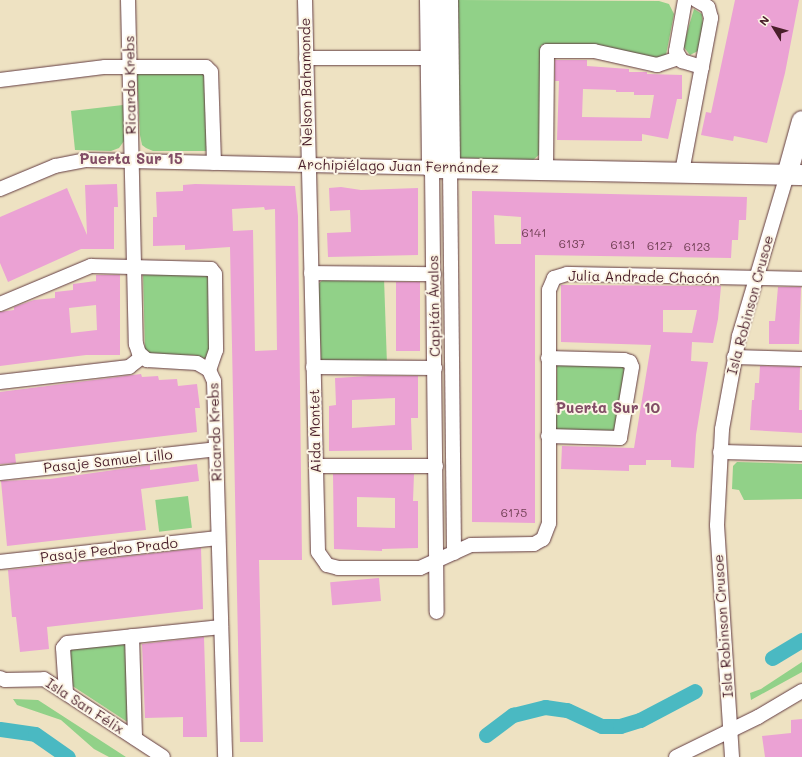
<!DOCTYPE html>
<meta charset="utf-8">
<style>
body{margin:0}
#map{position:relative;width:802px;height:757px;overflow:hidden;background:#eee2c2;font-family:Mali,sans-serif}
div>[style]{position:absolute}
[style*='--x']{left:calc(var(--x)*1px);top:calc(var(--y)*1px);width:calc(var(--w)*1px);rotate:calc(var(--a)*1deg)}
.green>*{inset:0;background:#91d188;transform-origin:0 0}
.canal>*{height:15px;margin:-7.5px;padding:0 7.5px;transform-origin:7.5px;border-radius:7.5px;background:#4ab9c2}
.building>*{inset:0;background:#eba2d4;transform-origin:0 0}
.roads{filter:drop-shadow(0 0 1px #633c42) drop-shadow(0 0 1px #633c42)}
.street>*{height:14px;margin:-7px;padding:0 7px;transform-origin:7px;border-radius:7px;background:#fff}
.secondary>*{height:20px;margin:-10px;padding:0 10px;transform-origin:10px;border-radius:10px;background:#fff}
span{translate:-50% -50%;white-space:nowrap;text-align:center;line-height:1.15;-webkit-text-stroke:4px #fcf5e5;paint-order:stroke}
.number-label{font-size:12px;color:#724055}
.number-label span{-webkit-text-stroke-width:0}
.street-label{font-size:14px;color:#4a1f2b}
.neighbourhood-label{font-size:15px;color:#824d66;font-weight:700}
.north{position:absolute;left:754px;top:8px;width:40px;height:40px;-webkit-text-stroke:3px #fcf5e5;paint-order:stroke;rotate:307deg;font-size:11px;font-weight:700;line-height:16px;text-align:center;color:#4a1f2b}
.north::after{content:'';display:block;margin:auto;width:14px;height:18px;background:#4a1f2b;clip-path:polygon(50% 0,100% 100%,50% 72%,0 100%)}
</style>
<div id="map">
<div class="green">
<i style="clip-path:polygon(457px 0,659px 1px,669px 4px,674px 14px,666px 55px,663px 59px,588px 46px,541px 45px,541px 153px,532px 161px,464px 158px,459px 158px)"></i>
<i style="clip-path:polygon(694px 9px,702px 14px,703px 26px,698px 51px,690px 55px,683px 46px)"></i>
<i style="clip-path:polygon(205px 72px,208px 151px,153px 151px,146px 148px,142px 145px,140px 135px,137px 74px)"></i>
<i style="clip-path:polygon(123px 105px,125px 134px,124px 141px,119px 148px,111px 151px,75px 150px,71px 111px)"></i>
<i style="clip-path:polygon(143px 272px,209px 273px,213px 352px,207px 359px,194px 355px,152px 356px,145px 350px)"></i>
<i style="clip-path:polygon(325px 278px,384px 278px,387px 365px,321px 360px,318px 284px)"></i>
<i style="left:557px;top:364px;width:69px;height:66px;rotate:1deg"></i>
<i style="clip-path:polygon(737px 462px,802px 464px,802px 499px,744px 500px,739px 490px,732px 489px,733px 466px)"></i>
<i style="left:188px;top:496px;width:32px;height:33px;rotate:83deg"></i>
<i style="clip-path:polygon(126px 641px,129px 723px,71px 685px,67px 649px)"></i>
<i style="clip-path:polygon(802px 662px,802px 672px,751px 700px,750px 693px,761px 689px)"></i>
<i style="clip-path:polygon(13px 699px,38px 700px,126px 757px,109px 757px,94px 749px,61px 720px,17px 705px)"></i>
</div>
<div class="canal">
<i style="--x:772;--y:658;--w:35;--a:-31"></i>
<i style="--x:0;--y:729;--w:35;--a:8"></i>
<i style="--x:35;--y:734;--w:40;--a:34.9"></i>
<i style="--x:486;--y:735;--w:34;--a:-37"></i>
<i style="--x:513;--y:715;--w:33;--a:-14"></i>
<i style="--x:545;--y:707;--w:22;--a:8"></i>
<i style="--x:567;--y:710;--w:38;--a:25"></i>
<i style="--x:602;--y:726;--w:18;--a:0"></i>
<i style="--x:620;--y:726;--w:21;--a:-17"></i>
<i style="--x:640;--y:720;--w:62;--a:-27.8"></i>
</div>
<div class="building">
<i style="clip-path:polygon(735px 0,799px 0,785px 73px,767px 143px,734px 136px,733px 141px,701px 135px,706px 112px,711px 113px)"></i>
<i style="clip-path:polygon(evenodd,555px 60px,587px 60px,587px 66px,629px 69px,629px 72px,647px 72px,647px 74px,682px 75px,682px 99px,677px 99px,668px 139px,642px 134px,642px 141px,557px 140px,559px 81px,555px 81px,555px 60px,583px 89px,616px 90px,616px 92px,634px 92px,634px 95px,654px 95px,650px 118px,582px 117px,583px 89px)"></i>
<i style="clip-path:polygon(117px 184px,118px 207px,114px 207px,114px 249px,81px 249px,8px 282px,0 263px,0 217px,67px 188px,87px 235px,85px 185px)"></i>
<i style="clip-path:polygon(evenodd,195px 184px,295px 186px,298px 216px,302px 560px,259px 560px,263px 742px,240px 742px,230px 247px,185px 250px,185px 245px,153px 246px,153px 217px,157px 217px,156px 192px,183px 191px,183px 185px,195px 184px,264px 207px,265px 210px,275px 209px,277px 350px,255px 351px,253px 230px,233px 231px,232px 209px,264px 207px)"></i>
<i style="clip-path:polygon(341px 187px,361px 190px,418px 188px,418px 255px,328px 257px,327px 233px,351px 232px,350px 210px,330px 211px,329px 188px)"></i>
<i style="clip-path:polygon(evenodd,472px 191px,747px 197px,746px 220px,739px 220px,738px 240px,732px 240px,731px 258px,535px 255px,535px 523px,472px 522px,472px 191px,494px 215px,521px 217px,521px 244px,495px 244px,494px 215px)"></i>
<i style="clip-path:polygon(evenodd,96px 275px,120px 275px,120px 355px,86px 355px,0 366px,0 312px,14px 310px,14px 307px,34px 300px,55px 298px,55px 292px,73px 290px,73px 284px,96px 281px,96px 275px,96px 305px,97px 330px,71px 333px,69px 308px,96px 305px)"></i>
<i style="left:396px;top:282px;width:24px;height:69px"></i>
<i style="clip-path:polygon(evenodd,561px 285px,721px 286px,718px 319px,713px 343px,692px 342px,691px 361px,708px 362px,696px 435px,694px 468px,671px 467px,671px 460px,646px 460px,646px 465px,629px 465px,629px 471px,561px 469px,562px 446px,634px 448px,651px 345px,561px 342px,561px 285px,663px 310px,697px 310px,692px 333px,663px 332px,663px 310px)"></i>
<i style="clip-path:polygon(778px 287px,801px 287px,799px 344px,769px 344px,769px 321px,775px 321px)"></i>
<i style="clip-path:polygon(760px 366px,800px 367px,799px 410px,802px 410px,802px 433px,750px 430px,752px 400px,754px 400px,755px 383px,759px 383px)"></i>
<i style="clip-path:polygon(141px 374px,142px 377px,158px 376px,159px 380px,177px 379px,178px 386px,197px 384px,200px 408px,195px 408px,197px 432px,15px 454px,16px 463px,0 464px,0 392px)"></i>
<i style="clip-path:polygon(evenodd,370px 376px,418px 376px,418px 418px,411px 418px,412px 450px,329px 451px,329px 406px,336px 405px,335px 378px,370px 376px,395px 398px,395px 425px,352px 428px,352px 400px,395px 398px)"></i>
<i style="clip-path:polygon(197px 464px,199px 481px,141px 489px,146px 530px,7px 546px,1px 481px,50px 479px,150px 465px,150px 470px)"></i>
<i style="clip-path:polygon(evenodd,333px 474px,414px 474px,413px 501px,418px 501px,418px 548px,382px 549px,382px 551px,334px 549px,333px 474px,357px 497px,395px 498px,395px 528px,357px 527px,357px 497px)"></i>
<i style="clip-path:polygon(201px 548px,203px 609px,47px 627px,49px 649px,20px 652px,16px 617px,12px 617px,8px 570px)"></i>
<i style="left:379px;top:578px;width:23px;height:49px;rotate:85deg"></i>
<i style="clip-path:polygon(204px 637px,207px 737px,183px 737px,183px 717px,145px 718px,142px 644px)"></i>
<i style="clip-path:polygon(802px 719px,802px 757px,765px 757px,762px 736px,791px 733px,791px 720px)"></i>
</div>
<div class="roads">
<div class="street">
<i style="--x:128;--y:0;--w:344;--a:88.7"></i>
<i style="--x:136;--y:344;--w:9;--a:72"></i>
<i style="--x:139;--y:353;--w:11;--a:41"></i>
<i style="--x:147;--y:360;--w:50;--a:3.4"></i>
<i style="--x:197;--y:363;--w:14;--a:30"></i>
<i style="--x:209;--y:370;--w:12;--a:66"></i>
<i style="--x:214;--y:381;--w:376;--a:88.3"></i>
<i style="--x:305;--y:0;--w:552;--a:88.65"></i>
<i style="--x:318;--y:552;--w:16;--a:55"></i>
<i style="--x:327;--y:565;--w:11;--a:15"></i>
<i style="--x:338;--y:568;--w:82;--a:0"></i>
<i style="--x:420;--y:568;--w:56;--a:-24.3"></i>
<i style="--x:471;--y:545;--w:63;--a:-0.9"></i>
<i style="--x:534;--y:544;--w:10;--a:-29"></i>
<i style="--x:543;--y:539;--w:17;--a:-69"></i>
<i style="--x:549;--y:523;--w:233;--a:-90"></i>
<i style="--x:549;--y:290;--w:13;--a:-67"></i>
<i style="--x:554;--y:278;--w:14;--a:-17"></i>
<i style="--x:567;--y:274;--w:235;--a:1.2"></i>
<i style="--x:685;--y:0;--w:52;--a:100"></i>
<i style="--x:676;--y:51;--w:12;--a:59"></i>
<i style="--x:682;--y:61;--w:21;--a:17"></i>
<i style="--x:306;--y:58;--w:125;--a:0"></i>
<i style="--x:0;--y:80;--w:106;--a:-7.1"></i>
<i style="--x:105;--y:67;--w:101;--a:0"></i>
<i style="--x:206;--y:67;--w:7;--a:45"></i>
<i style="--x:211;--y:72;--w:91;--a:88.1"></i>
<i style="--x:450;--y:168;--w:385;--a:89.4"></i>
<i style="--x:546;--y:170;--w:119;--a:-89.5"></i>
<i style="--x:547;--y:51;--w:47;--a:0"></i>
<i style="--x:594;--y:51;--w:65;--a:12.5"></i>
<i style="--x:657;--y:65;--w:23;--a:-18"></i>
<i style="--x:682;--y:172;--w:157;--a:-79.3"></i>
<i style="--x:711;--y:18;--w:11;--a:-105"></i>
<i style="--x:708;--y:7;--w:14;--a:-150"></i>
<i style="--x:0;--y:189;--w:60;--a:-22.7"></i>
<i style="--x:55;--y:166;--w:32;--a:-11"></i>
<i style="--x:86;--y:160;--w:346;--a:1.3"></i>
<i style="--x:432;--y:168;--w:444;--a:89.4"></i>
<i style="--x:311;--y:273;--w:123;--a:0.5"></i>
<i style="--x:0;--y:304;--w:99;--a:-22.7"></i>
<i style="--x:91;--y:266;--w:120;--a:1.4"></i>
<i style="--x:211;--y:269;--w:6;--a:51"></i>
<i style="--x:215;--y:274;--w:76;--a:89.2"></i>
<i style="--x:216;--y:350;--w:21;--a:109"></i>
<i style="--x:734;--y:357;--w:68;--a:1.7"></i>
<i style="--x:548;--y:358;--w:76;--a:1.5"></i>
<i style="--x:624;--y:360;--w:6;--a:18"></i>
<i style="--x:630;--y:362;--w:5;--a:68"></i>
<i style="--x:632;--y:367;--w:72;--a:99.6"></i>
<i style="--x:620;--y:438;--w:72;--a:-178.4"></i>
<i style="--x:313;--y:367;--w:122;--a:0.5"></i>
<i style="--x:0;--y:382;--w:130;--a:-6.6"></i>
<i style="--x:129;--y:367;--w:16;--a:-38"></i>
<i style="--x:720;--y:452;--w:82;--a:1.4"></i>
<i style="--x:316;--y:466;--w:120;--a:0"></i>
<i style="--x:0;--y:473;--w:217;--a:-6.3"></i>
<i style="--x:0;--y:562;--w:219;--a:-6.3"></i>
<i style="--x:132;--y:636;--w:102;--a:88.3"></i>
<i style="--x:0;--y:678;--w:5;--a:22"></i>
<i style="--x:5;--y:680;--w:39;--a:-1"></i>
<i style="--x:44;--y:679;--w:142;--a:33.2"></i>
<i style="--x:66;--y:692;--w:44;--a:-93.9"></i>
<i style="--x:63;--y:648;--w:6;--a:-51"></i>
<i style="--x:67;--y:643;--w:155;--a:-5.9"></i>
<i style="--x:676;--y:757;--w:91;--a:-26"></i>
<i style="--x:758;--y:717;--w:51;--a:-30.6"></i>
<i style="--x:732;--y:757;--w:232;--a:-93.7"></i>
<i style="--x:717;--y:525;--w:96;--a:-87"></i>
<i style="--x:722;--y:429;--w:95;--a:-79.6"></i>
<i style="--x:739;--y:336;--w:168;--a:-73.4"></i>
</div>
<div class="secondary">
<i style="--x:430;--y:0;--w:168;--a:89.3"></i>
<i style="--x:432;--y:168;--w:370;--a:1.1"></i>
<i style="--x:448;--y:0;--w:168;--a:89.3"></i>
<i style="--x:787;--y:175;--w:56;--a:-74.5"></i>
</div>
</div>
<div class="number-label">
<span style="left:534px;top:233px">6141</span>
<span style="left:572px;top:244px">6137</span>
<span style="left:623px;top:245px">6131</span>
<span style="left:660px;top:246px">6127</span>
<span style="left:697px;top:247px">6123</span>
<span style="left:514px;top:513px">6175</span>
</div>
<div class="street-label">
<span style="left:306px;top:82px;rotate:-91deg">Nelson Bahamonde</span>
<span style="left:130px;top:85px;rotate:-91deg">Ricardo Krebs</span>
<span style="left:398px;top:166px;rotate:1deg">Archipiélago Juan Fernández</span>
<span style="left:644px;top:277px;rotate:1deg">Julia Andrade Chacón</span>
<span style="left:750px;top:305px;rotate:-75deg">Isla Robinson Crusoe</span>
<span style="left:434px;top:306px;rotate:-91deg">Capitán Ávalos</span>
<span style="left:315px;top:431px;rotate:-91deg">Aida Montet</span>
<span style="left:215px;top:432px;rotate:-92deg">Ricardo Krebs</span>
<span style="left:108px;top:461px;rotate:-6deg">Pasaje Samuel Lillo</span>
<span style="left:109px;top:550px;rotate:-6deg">Pasaje Pedro Prado</span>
<span style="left:723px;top:626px;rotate:-94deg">Isla Robinson Crusoe</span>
<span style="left:85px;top:706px;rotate:33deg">Isla San Félix</span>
</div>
<div class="neighbourhood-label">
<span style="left:131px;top:159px">Puerta Sur 15</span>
<span style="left:608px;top:408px">Puerta Sur 10</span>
</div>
<div class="north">N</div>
</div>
